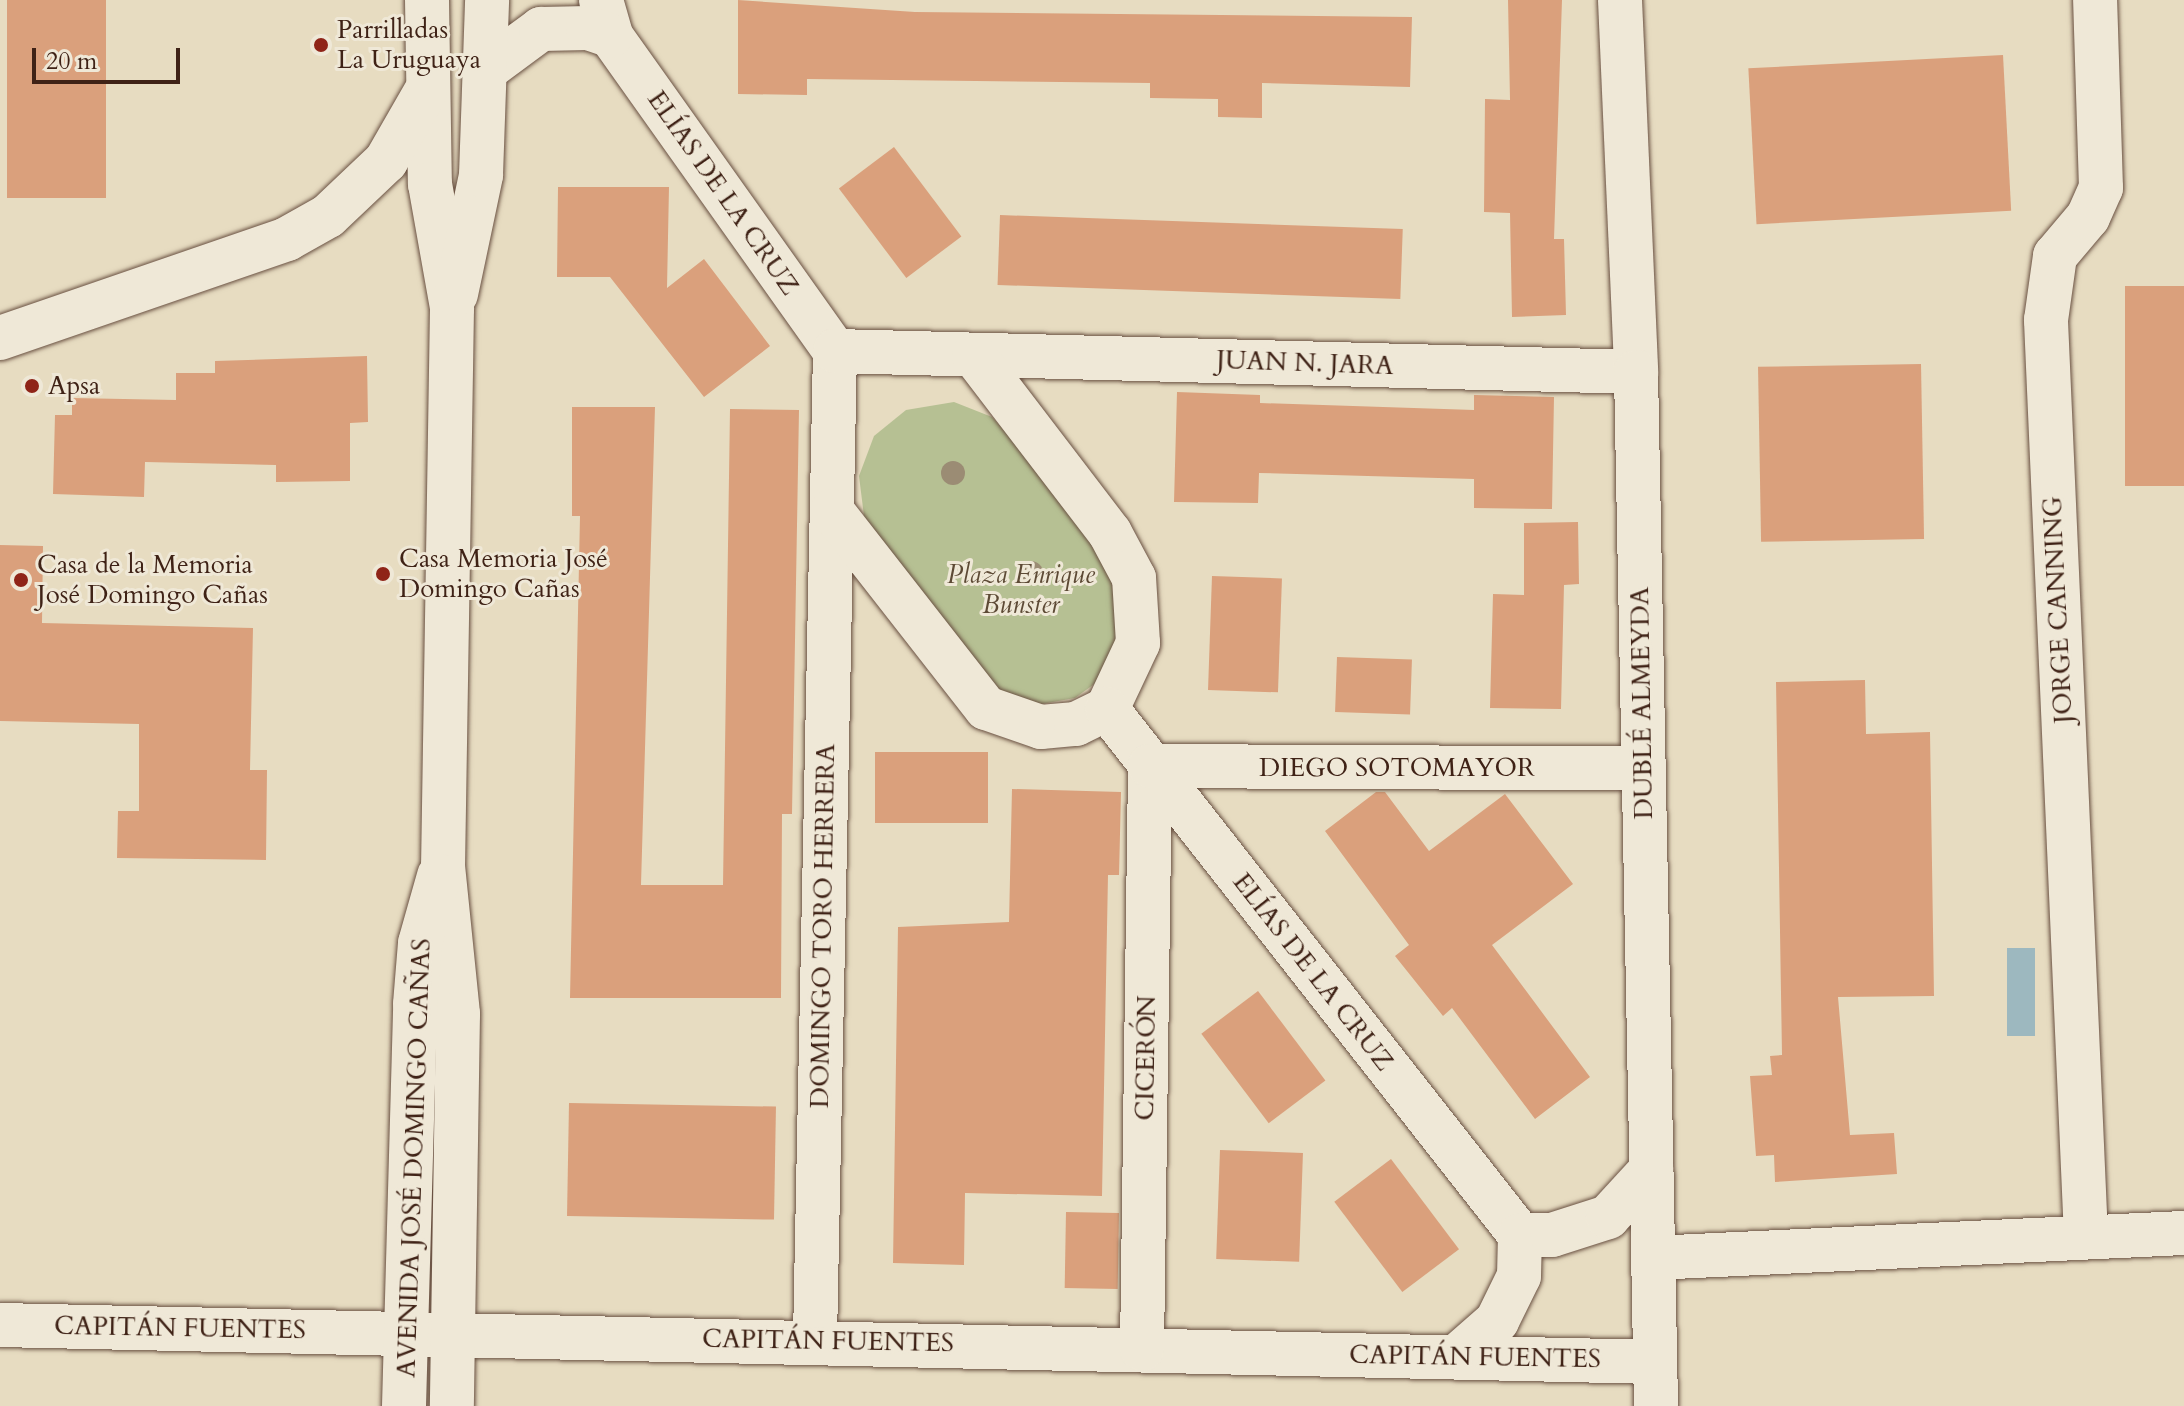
<!DOCTYPE html>
<meta charset="utf-8">
<style>
body{margin:0}
#map{position:relative;width:2184px;height:1406px;overflow:hidden;background:#e7dcc1;font-family:Cardo,serif}
div>[style]{position:absolute}
[style*='--x']{left:calc(var(--x)*1px);top:calc(var(--y)*1px);width:calc(var(--w)*1px);rotate:calc(var(--a)*1deg)}
.green>*{inset:0;background:#b6c093}
.water>*{inset:0;background:#9db8bf;transform-origin:0 0}
.building>*{inset:0;background:#daa07c;transform-origin:0 0}
.roads{filter:drop-shadow(0 0 2px #695041) drop-shadow(0 0 2px #695041)}
.minor>*{height:44px;margin:-22px;padding:0 22px;transform-origin:22px;border-radius:22px;background:#efe8d7}
.tertiary>*{height:44px;margin:-22px;padding:0 22px;transform-origin:22px;border-radius:22px;background:#efe8d7}
.secondary>*{height:44px;margin:-22px;padding:0 22px;transform-origin:22px;border-radius:22px;background:#efe8d7}
.trees>*{width:24px;height:24px;margin:-12px;border-radius:50%;background:#9b8c74}
.dots>*{width:22px;height:22px;translate:-50% -50%;box-sizing:border-box;border:4px solid #efe8d7;border-radius:50%}
span{translate:-50% -50%;white-space:nowrap;text-align:center;line-height:1.15;-webkit-text-stroke:6px #efe8d7;paint-order:stroke}
.poi-label{font-size:26px;color:#3f2216}
.left{translate:0 -50%;text-align:left}
.street-label{font-size:26px;color:#3f2216}
.park-label{font-size:26px;color:#5d4a35;font-style:italic}
.scale{position:absolute;left:32px;top:48px;width:148px;height:36px;box-sizing:border-box;border:4px solid #3f2216;border-top:0;padding-left:10px;font-size:24px;line-height:28px;white-space:nowrap;color:#3f2216;-webkit-text-stroke:6px #efe8d7;paint-order:stroke}
</style>
<div id="map">
<div class="green">
<i style="clip-path:polygon(954px 402px,992px 417px,1005px 431px,1096px 548px,1116px 590px,1119px 634px,1097px 682px,1075px 698px,1036px 705px,996px 690px,864px 516px,859px 476px,874px 436px,906px 410px)"></i>
</div>
<div class="water">
<i style="left:2007px;top:948px;width:28px;height:88px"></i>
</div>
<div class="building">
<i style="left:7px;top:0;width:99px;height:198px"></i>
<i style="clip-path:polygon(738px 0,915px 12px,1412px 17px,1410px 87px,1262px 83px,1262px 118px,1218px 117px,1218px 99px,1150px 98px,1150px 83px,807px 79px,807px 95px,738px 94px)"></i>
<i style="clip-path:polygon(1508px 0,1562px 0,1554px 239px,1564px 239px,1566px 315px,1512px 317px,1510px 213px,1484px 212px,1485px 99px,1510px 100px)"></i>
<i style="left:2003px;top:55px;width:156px;height:255px;rotate:87deg"></i>
<i style="left:894px;top:147px;width:112px;height:69px;rotate:53deg"></i>
<i style="clip-path:polygon(558px 187px,669px 187px,667px 288px,704px 259px,770px 346px,704px 397px,610px 277px,557px 277px)"></i>
<i style="left:1000px;top:215px;width:403px;height:70px;rotate:2deg"></i>
<i style="left:2184px;top:286px;width:200px;height:59px;rotate:90deg"></i>
<i style="clip-path:polygon(367px 356px,368px 422px,350px 423px,350px 481px,276px 482px,276px 465px,145px 462px,144px 497px,53px 494px,55px 415px,72px 415px,72px 398px,176px 400px,176px 373px,215px 373px,215px 361px)"></i>
<i style="left:1921px;top:364px;width:175px;height:163px;rotate:89deg"></i>
<i style="clip-path:polygon(1177px 392px,1260px 395px,1260px 403px,1474px 410px,1474px 395px,1554px 397px,1552px 509px,1474px 508px,1474px 479px,1259px 473px,1258px 503px,1174px 502px)"></i>
<i style="clip-path:polygon(572px 407px,655px 407px,641px 885px,723px 885px,730px 409px,799px 410px,792px 814px,782px 814px,781px 998px,570px 998px,580px 516px,572px 516px)"></i>
<i style="clip-path:polygon(1578px 522px,1579px 584px,1564px 585px,1561px 709px,1490px 708px,1493px 594px,1524px 595px,1524px 523px)"></i>
<i style="clip-path:polygon(0 545px,43px 546px,42px 623px,253px 628px,250px 770px,267px 770px,266px 860px,117px 858px,118px 811px,139px 811px,139px 724px,0 721px)"></i>
<i style="left:1212px;top:576px;width:70px;height:114px;rotate:2deg"></i>
<i style="left:1337px;top:657px;width:75px;height:55px;rotate:2deg"></i>
<i style="clip-path:polygon(1865px 680px,1866px 734px,1930px 732px,1934px 996px,1838px 997px,1850px 1135px,1894px 1133px,1897px 1174px,1775px 1182px,1774px 1155px,1756px 1156px,1750px 1076px,1772px 1075px,1770px 1056px,1782px 1055px,1776px 682px)"></i>
<i style="left:875px;top:752px;width:113px;height:71px"></i>
<i style="clip-path:polygon(1012px 789px,1121px 792px,1119px 875px,1108px 875px,1102px 1196px,965px 1193px,964px 1265px,893px 1263px,898px 927px,1009px 922px)"></i>
<i style="clip-path:polygon(1376px 792px,1385px 792px,1429px 851px,1505px 794px,1573px 884px,1492px 945px,1590px 1077px,1535px 1119px,1452px 1008px,1443px 1016px,1395px 956px,1409px 945px,1325px 831px)"></i>
<i style="left:1258px;top:991px;width:112px;height:71px;rotate:53deg"></i>
<i style="left:569px;top:1103px;width:207px;height:113px;rotate:1deg"></i>
<i style="left:1220px;top:1150px;width:83px;height:109px;rotate:2deg"></i>
<i style="left:1391px;top:1159px;width:113px;height:71px;rotate:53deg"></i>
<i style="left:1066px;top:1212px;width:53px;height:76px;rotate:1deg"></i>
</div>
<div class="roads">
<div class="minor">
<i style="--x:601;--y:0;--w:37;--a:74"></i>
<i style="--x:611;--y:36;--w:387;--a:54.6"></i>
<i style="--x:835;--y:351;--w:990;--a:91.16"></i>
<i style="--x:484;--y:71;--w:71;--a:-36.4"></i>
<i style="--x:541;--y:29;--w:47;--a:-1.2"></i>
<i style="--x:588;--y:28;--w:24;--a:19"></i>
<i style="--x:835;--y:351;--w:801;--a:1.5"></i>
<i style="--x:832;--y:511;--w:250;--a:52"></i>
<i style="--x:986;--y:708;--w:58;--a:19.1"></i>
<i style="--x:1041;--y:727;--w:35;--a:-5"></i>
<i style="--x:1076;--y:724;--w:34;--a:-26"></i>
<i style="--x:1107;--y:709;--w:73;--a:-64.8"></i>
<i style="--x:1138;--y:643;--w:65;--a:-93.5"></i>
<i style="--x:1134;--y:578;--w:51;--a:-118.1"></i>
<i style="--x:1110;--y:533;--w:224;--a:-127.4"></i>
<i style="--x:1107;--y:709;--w:669;--a:51.86"></i>
<i style="--x:1520;--y:1235;--w:41;--a:91.4"></i>
<i style="--x:1519;--y:1276;--w:50;--a:116.1"></i>
<i style="--x:1497;--y:1321;--w:55;--a:138.7"></i>
<i style="--x:1520;--y:1235;--w:32;--a:0"></i>
<i style="--x:1552;--y:1235;--w:59;--a:-17.8"></i>
<i style="--x:1608;--y:1217;--w:64;--a:-47.5"></i>
<i style="--x:2086;--y:1237;--w:918;--a:-92.5"></i>
<i style="--x:2046;--y:320;--w:65;--a:-82"></i>
<i style="--x:2055;--y:256;--w:51;--a:-49.8"></i>
<i style="--x:2088;--y:217;--w:32;--a:-66"></i>
<i style="--x:2101;--y:188;--w:188;--a:-91.8"></i>
<i style="--x:1653;--y:1258;--w:532;--a:-2.7"></i>
<i style="--x:0;--y:1325;--w:1655;--a:1.28"></i>
<i style="--x:1142;--y:1349;--w:583;--a:-89.21"></i>
<i style="--x:1150;--y:766;--w:493;--a:0.3"></i>
</div>
<div class="tertiary">
<i style="--x:427;--y:0;--w:184;--a:89.1"></i>
<i style="--x:430;--y:184;--w:126;--a:79.9"></i>
<i style="--x:452;--y:308;--w:558;--a:90.92"></i>
<i style="--x:443;--y:866;--w:149;--a:84.2"></i>
<i style="--x:458;--y:1014;--w:392;--a:90.9"></i>
<i style="--x:456;--y:294;--w:122;--a:-78.1"></i>
<i style="--x:481;--y:175;--w:175;--a:-88"></i>
<i style="--x:0;--y:338;--w:304;--a:-19"></i>
<i style="--x:287;--y:239;--w:47;--a:-29.3"></i>
<i style="--x:328;--y:216;--w:80;--a:-43.5"></i>
<i style="--x:386;--y:161;--w:78;--a:-60.2"></i>
<i style="--x:404;--y:1406;--w:402;--a:-88.4"></i>
<i style="--x:415;--y:1004;--w:61;--a:-85.3"></i>
<i style="--x:420;--y:943;--w:70;--a:-74.2"></i>
</div>
<div class="secondary">
<i style="--x:1620;--y:0;--w:372;--a:87.5"></i>
<i style="--x:1636;--y:372;--w:1034;--a:88.89"></i>
</div>
</div>
<div class="trees">
<i style="left:953px;top:473px"></i>
<i style="left:1031px;top:573px"></i>
</div>
<div class="dots">
<i style="left:321px;top:45px;background:#8f2418"></i>
<i style="left:32px;top:386px;background:#8f2418"></i>
<i style="left:383px;top:574px;background:#8f2418"></i>
<i style="left:21px;top:580px;background:#8f2418"></i>
</div>
<div class="poi-label">
<span class="left" style="left:337px;top:45px">Parrilladas<br>La Uruguaya</span>
<span class="left" style="left:48px;top:386px">Apsa</span>
<span class="left" style="left:399px;top:574px">Casa Memoria José<br>Domingo Cañas</span>
<span class="left" style="left:37px;top:580px">Casa de la Memoria<br>José Domingo Cañas</span>
</div>
<div class="street-label">
<span style="left:723px;top:193px;rotate:55deg">ELÍAS DE LA CRUZ</span>
<span style="left:1305px;top:363px;rotate:2deg">JUAN N. JARA</span>
<span style="left:2058px;top:610px;rotate:-93deg">JORGE CANNING</span>
<span style="left:1642px;top:703px;rotate:-91deg">DUBLÉ ALMEYDA</span>
<span style="left:1397px;top:768px">DIEGO SOTOMAYOR</span>
<span style="left:823px;top:926px;rotate:-89deg">DOMINGO TORO HERRERA</span>
<span style="left:1313px;top:972px;rotate:52deg">ELÍAS DE LA CRUZ</span>
<span style="left:1146px;top:1058px;rotate:-89deg">CICERÓN</span>
<span style="left:414px;top:1158px;rotate:-88deg">AVENIDA JOSÉ DOMINGO CAÑAS</span>
<span style="left:180px;top:1328px;rotate:1deg">CAPITÁN FUENTES</span>
<span style="left:828px;top:1341px;rotate:1deg">CAPITÁN FUENTES</span>
<span style="left:1475px;top:1357px;rotate:1deg">CAPITÁN FUENTES</span>
</div>
<div class="park-label">
<span style="left:1021px;top:590px">Plaza Enrique<br>Bunster</span>
</div>
<div class="scale">20 m</div>
</div>
